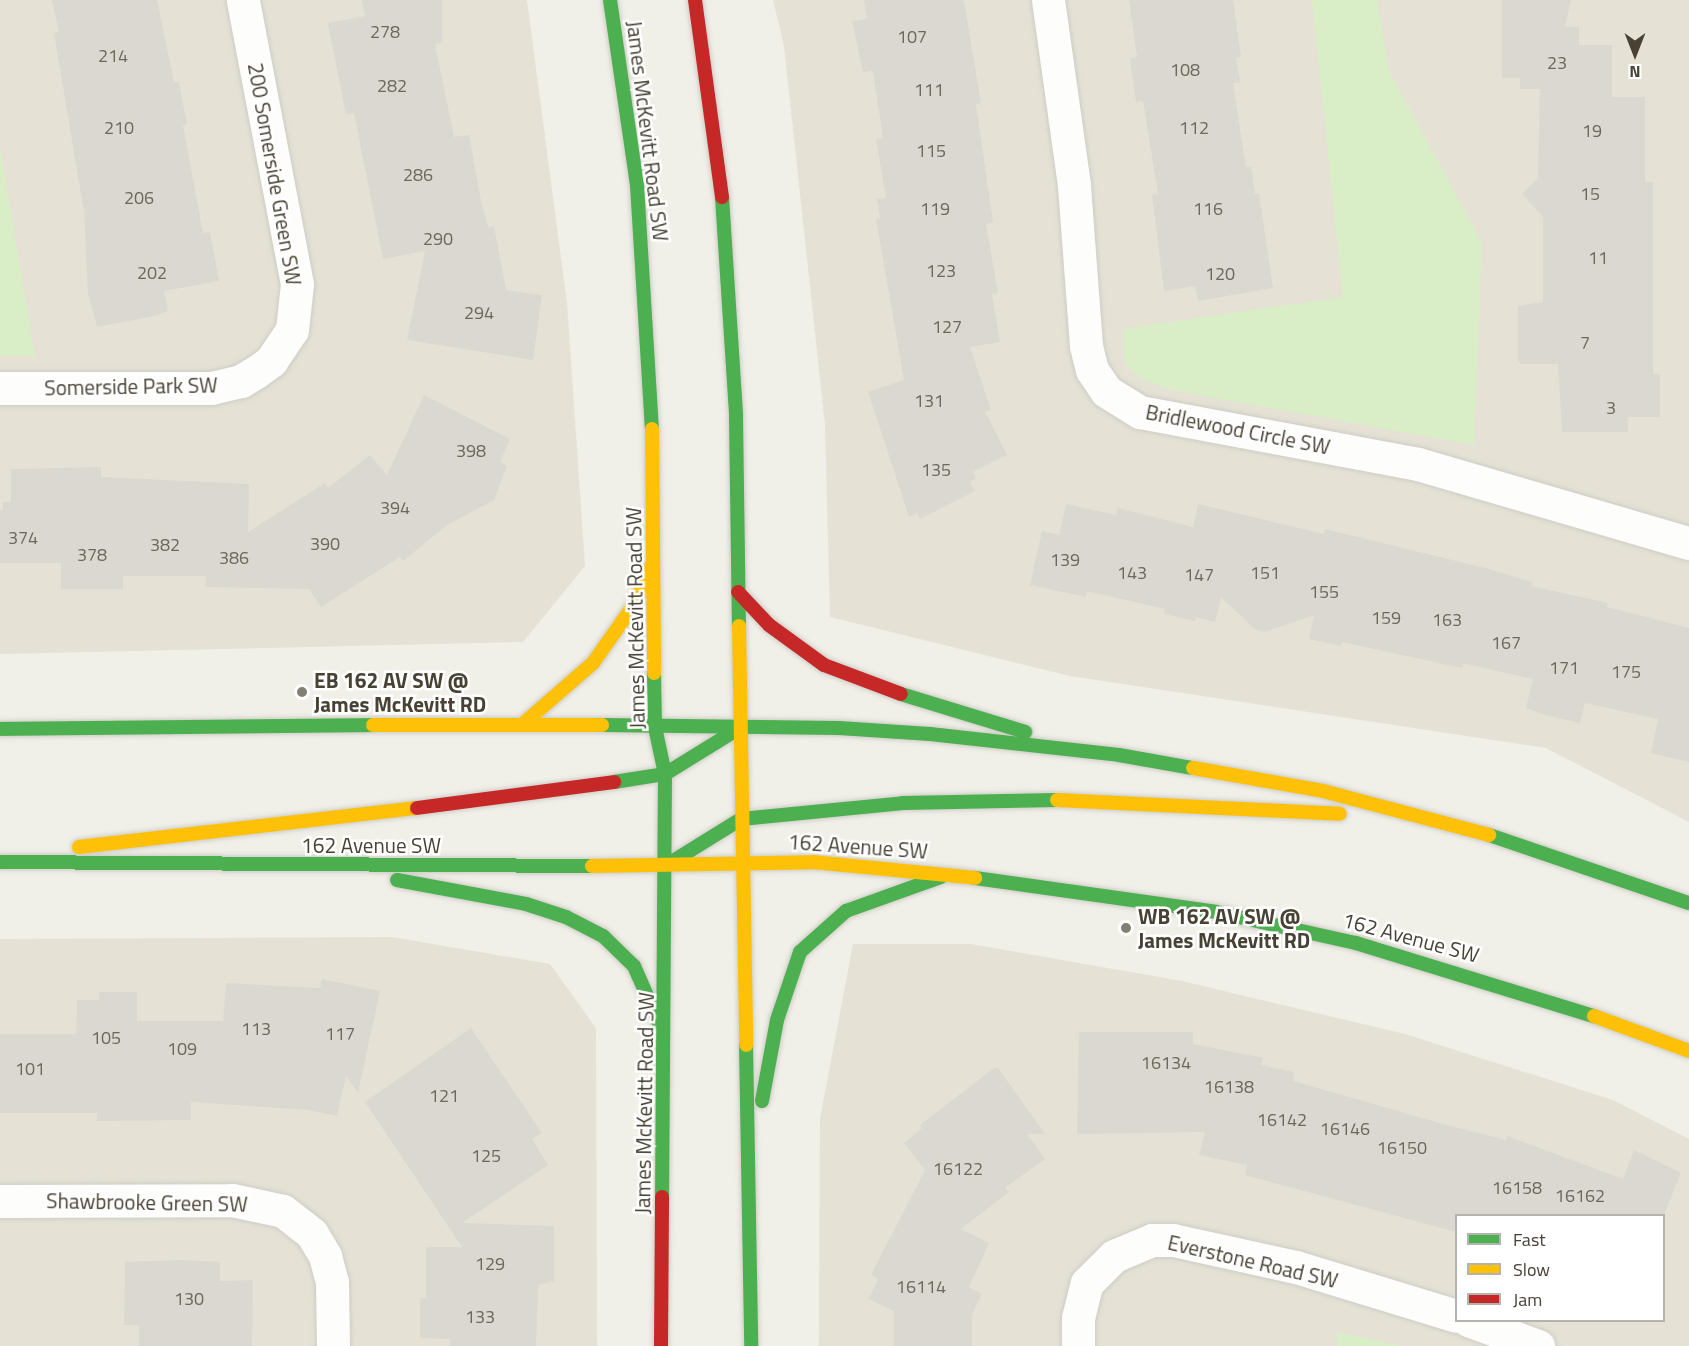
<!DOCTYPE html>
<style>
body{margin:0}
#map{position:relative;width:1689px;height:1346px;overflow:hidden;background:#f0efe8;font-family:"Titillium Web",sans-serif}
div>[style]{position:absolute}
[style*='--x']{left:calc(var(--x)*1px);top:calc(var(--y)*1px);width:calc(var(--w)*1px);rotate:calc(var(--a)*1deg)}
.residential>*{inset:0;background:#e5e2d5}
.green>*{inset:0;background:#d9edc6}
.building>*{inset:0;background:#dad8d1}
.roads{filter:drop-shadow(0 0 2px #cecdc6) drop-shadow(0 0 2px #cecdc6)}
.street>*{height:33px;margin:-16.5px;padding:0 16.5px;transform-origin:16.5px;border-radius:16.5px;background:#fdfdfc}
.fast>*{height:14px;margin:-7px;padding:0 7px;transform-origin:7px;border-radius:7px;background:#4caf50}
.slow>*{height:14px;margin:-7px;padding:0 7px;transform-origin:7px;border-radius:7px;background:#ffc107}
.jam>*{height:14px;margin:-7px;padding:0 7px;transform-origin:7px;border-radius:7px;background:#c62828}
.dots>*{width:16px;height:16px;translate:-50% -50%;box-sizing:border-box;border:3px solid #fff;border-radius:50%}
span{translate:-50% -50%;white-space:nowrap;text-align:center;line-height:1.15;-webkit-text-stroke:5px #fff;paint-order:stroke}
.number-label{font-size:18px;color:#6c685c}
.number-label span{-webkit-text-stroke-width:0}
.street-label{font-size:21px;color:#474234}
.poi-label{font-size:21px;color:#474234;font-weight:700}
.left{translate:0 -50%;text-align:left}
.legend{position:absolute;left:1455px;top:1214px;width:210px;height:108px;box-sizing:border-box;background:#fff;border:2px solid #b5b3ae;margin:0;padding:8px 10px;list-style:none;font-size:18px;color:#474234}
.legend li{display:flex;align-items:center;gap:12px;height:30px}
.legend b{width:30px;border:2px solid #b5b3ae}
.north{position:absolute;left:1605px;top:24px;width:60px;height:60px;-webkit-text-stroke:4px #fff;paint-order:stroke;rotate:180deg;font-size:16px;font-weight:700;line-height:24px;text-align:center;color:#474234}
.north::after{content:'';display:block;margin:auto;width:21px;height:27px;background:#474234;clip-path:polygon(50% 0,100% 100%,50% 72%,0 100%)}
</style>
<div id="map">
<div class="residential">
<i style="clip-path:polygon(0 0,527px 0,567px 303px,585px 566px,523px 642px,0 654px)"></i>
<i style="clip-path:polygon(773px 0,1689px 0,1689px 822px,1546px 748px,1070px 676px,830px 617px,825px 425px,784px 46px)"></i>
<i style="clip-path:polygon(392px 937px,550px 964px,596px 1028px,597px 1346px,0 1346px,0 939px)"></i>
<i style="clip-path:polygon(evenodd,853px 944px,971px 944px,1182px 981px,1405px 1034px,1613px 1100px,1689px 1139px,1689px 1346px,819px 1346px,820px 1119px,853px 944px,1456px 1216px,1664px 1216px,1664px 1320px,1456px 1320px,1456px 1216px)"></i>
</div>
<div class="green">
<i style="clip-path:polygon(1312px 0,1377px 0,1389px 71px,1482px 243px,1474px 445px,1167px 389px,1140px 378px,1125px 363px,1123px 329px,1343px 297px)"></i>
<i style="clip-path:polygon(0 146px,35px 356px,0 356px)"></i>
<i style="clip-path:polygon(1337px 1332px,1402px 1346px,1337px 1346px)"></i>
</div>
<div class="building">
<i style="clip-path:polygon(52px 0,157px 0,174px 82px,179px 82px,187px 124px,183px 125px,203px 233px,210px 232px,219px 281px,164px 291px,168px 311px,154px 316px,97px 327px,88px 293px,84px 212px,54px 33px,59px 32px)"></i>
<i style="clip-path:polygon(362px 0,442px 0,442px 43px,435px 44px,454px 137px,469px 135px,481px 201px,488px 227px,494px 226px,506px 290px,542px 295px,533px 360px,407px 340px,425px 251px,383px 259px,354px 113px,346px 115px,328px 23px,365px 16px)"></i>
<i style="clip-path:polygon(864px 0,964px 0,981px 103px,976px 104px,993px 222px,986px 224px,998px 293px,992px 294px,1000px 342px,970px 347px,991px 410px,985px 412px,1007px 455px,973px 472px,976px 478px,970px 482px,975px 491px,920px 519px,917px 513px,909px 517px,868px 392px,904px 380px,876px 219px,880px 218px,877px 199px,886px 198px,876px 139px,883px 138px,873px 71px,863px 72px,852px 21px,867px 19px)"></i>
<i style="clip-path:polygon(1129px 0,1233px 0,1241px 57px,1236px 58px,1240px 82px,1233px 83px,1246px 167px,1251px 166px,1255px 194px,1259px 193px,1273px 288px,1198px 301px,1195px 286px,1164px 291px,1152px 195px,1158px 194px,1143px 101px,1136px 102px,1130px 58px,1137px 57px)"></i>
<i style="clip-path:polygon(1502px 0,1571px 0,1565px 27px,1579px 27px,1579px 45px,1612px 45px,1612px 97px,1645px 97px,1645px 182px,1653px 182px,1653px 374px,1660px 374px,1660px 417px,1628px 417px,1628px 432px,1562px 432px,1558px 364px,1522px 364px,1518px 361px,1518px 306px,1543px 302px,1543px 217px,1522px 194px,1538px 178px,1540px 89px,1520px 89px,1520px 78px,1502px 78px)"></i>
<i style="clip-path:polygon(424px 395px,510px 439px,500px 462px,507px 466px,494px 500px,447px 525px,403px 561px,400px 557px,321px 607px,309px 589px,206px 587px,206px 576px,123px 576px,123px 589px,61px 589px,61px 563px,0 563px,0 510px,3px 510px,3px 502px,11px 502px,11px 469px,101px 467px,101px 477px,249px 484px,248px 532px,325px 483px,328px 488px,370px 455px,387px 475px)"></i>
<i style="clip-path:polygon(1066px 504px,1116px 515px,1118px 508px,1193px 527px,1198px 504px,1324px 534px,1325px 529px,1485px 568px,1532px 582px,1531px 586px,1608px 603px,1607px 607px,1689px 628px,1689px 762px,1651px 753px,1658px 719px,1585px 703px,1580px 723px,1545px 715px,1526px 708px,1533px 679px,1463px 663px,1462px 668px,1342px 642px,1341px 646px,1309px 639px,1314px 615px,1265px 632px,1254px 629px,1221px 597px,1215px 622px,1196px 617px,1195px 621px,1164px 614px,1165px 609px,1087px 591px,1086px 597px,1030px 585px,1042px 531px,1059px 535px)"></i>
<i style="clip-path:polygon(322px 979px,380px 991px,358px 1093px,346px 1076px,337px 1116px,308px 1110px,191px 1102px,191px 1120px,97px 1121px,97px 1113px,0 1113px,0 1034px,76px 1034px,77px 1000px,99px 1000px,99px 992px,137px 992px,137px 1021px,223px 1021px,226px 983px,320px 988px)"></i>
<i style="clip-path:polygon(471px 1028px,542px 1133px,532px 1139px,548px 1165px,462px 1223px,554px 1226px,554px 1281px,538px 1285px,536px 1346px,450px 1346px,450px 1339px,420px 1338px,420px 1298px,426px 1298px,426px 1247px,462px 1247px,365px 1102px)"></i>
<i style="clip-path:polygon(1079px 1032px,1193px 1032px,1193px 1044px,1263px 1058px,1261px 1065px,1294px 1072px,1293px 1081px,1450px 1126px,1506px 1140px,1507px 1136px,1623px 1179px,1634px 1150px,1681px 1173px,1664px 1215px,1456px 1215px,1456px 1232px,1245px 1175px,1247px 1165px,1199px 1155px,1205px 1132px,1077px 1134px)"></i>
<i style="clip-path:polygon(994px 1068px,998px 1068px,1045px 1134px,1027px 1134px,1045px 1159px,1005px 1188px,1009px 1192px,961px 1229px,989px 1243px,969px 1287px,982px 1294px,972px 1315px,972px 1346px,894px 1346px,894px 1311px,869px 1299px,878px 1279px,871px 1275px,925px 1170px,904px 1143px,922px 1128px,920px 1125px)"></i>
<i style="clip-path:polygon(182px 1260px,220px 1262px,220px 1281px,253px 1280px,252px 1346px,139px 1346px,139px 1325px,124px 1325px,125px 1262px)"></i>
</div>
<div class="roads">
<div class="street">
<i style="--x:1048;--y:0;--w:188;--a:82"></i>
<i style="--x:1074;--y:186;--w:160;--a:85.7"></i>
<i style="--x:1086;--y:346;--w:25;--a:76"></i>
<i style="--x:1092;--y:370;--w:25;--a:56"></i>
<i style="--x:1106;--y:391;--w:40;--a:32"></i>
<i style="--x:1140;--y:412;--w:283;--a:10.6"></i>
<i style="--x:1418;--y:464;--w:282;--a:16.3"></i>
<i style="--x:0;--y:388;--w:211;--a:0"></i>
<i style="--x:211;--y:388;--w:31;--a:-13"></i>
<i style="--x:241;--y:381;--w:17;--a:-31"></i>
<i style="--x:256;--y:372;--w:19;--a:-36"></i>
<i style="--x:271;--y:361;--w:37;--a:-56"></i>
<i style="--x:292;--y:330;--w:46;--a:-83.8"></i>
<i style="--x:297;--y:284;--w:289;--a:-100.8"></i>
<i style="--x:0;--y:1201;--w:232;--a:-0.2"></i>
<i style="--x:232;--y:1200;--w:52;--a:12.2"></i>
<i style="--x:283;--y:1211;--w:37;--a:38"></i>
<i style="--x:312;--y:1234;--w:26;--a:59"></i>
<i style="--x:325;--y:1256;--w:27;--a:75"></i>
<i style="--x:332;--y:1282;--w:64;--a:89.1"></i>
<i style="--x:1468;--y:1320;--w:75;--a:20.4"></i>
<i style="--x:1078;--y:1346;--w:28;--a:-90"></i>
<i style="--x:1078;--y:1318;--w:36;--a:-76"></i>
<i style="--x:1087;--y:1283;--w:38;--a:-45"></i>
<i style="--x:1114;--y:1256;--w:41;--a:-22.8"></i>
<i style="--x:1152;--y:1240;--w:21;--a:0"></i>
<i style="--x:1173;--y:1240;--w:126;--a:12.4"></i>
<i style="--x:1296;--y:1267;--w:167;--a:17"></i>
</div>
<div class="fast">
<i style="--x:610;--y:0;--w:187;--a:81.7"></i>
<i style="--x:637;--y:185;--w:244;--a:86.5"></i>
<i style="--x:722;--y:197;--w:219;--a:86.3"></i>
<i style="--x:736;--y:416;--w:210;--a:89.2"></i>
<i style="--x:654;--y:673;--w:54;--a:88.9"></i>
<i style="--x:655;--y:727;--w:48;--a:78"></i>
<i style="--x:665;--y:774;--w:423;--a:90.4"></i>
<i style="--x:901;--y:694;--w:130;--a:17"></i>
<i style="--x:602;--y:725;--w:237;--a:0.7"></i>
<i style="--x:839;--y:728;--w:91;--a:3.8"></i>
<i style="--x:930;--y:734;--w:190;--a:6.3"></i>
<i style="--x:1119;--y:755;--w:75;--a:10"></i>
<i style="--x:0;--y:729;--w:373;--a:-0.6"></i>
<i style="--x:614;--y:782;--w:52;--a:-8.9"></i>
<i style="--x:665;--y:774;--w:89;--a:-31.7"></i>
<i style="--x:1489;--y:835;--w:211;--a:18.8"></i>
<i style="--x:0;--y:862;--w:592;--a:0.39"></i>
<i style="--x:670;--y:863;--w:84;--a:-31.8"></i>
<i style="--x:741;--y:819;--w:163;--a:-5.6"></i>
<i style="--x:903;--y:803;--w:154;--a:-1.1"></i>
<i style="--x:975;--y:878;--w:243;--a:8"></i>
<i style="--x:1216;--y:912;--w:143;--a:12.5"></i>
<i style="--x:1356;--y:943;--w:249;--a:17.1"></i>
<i style="--x:397;--y:880;--w:131;--a:10.5"></i>
<i style="--x:526;--y:904;--w:42;--a:18"></i>
<i style="--x:566;--y:917;--w:42;--a:27.2"></i>
<i style="--x:603;--y:936;--w:43;--a:44.1"></i>
<i style="--x:634;--y:966;--w:62;--a:66.3"></i>
<i style="--x:746;--y:1045;--w:301;--a:89"></i>
<i style="--x:762;--y:1101;--w:82;--a:-79.5"></i>
<i style="--x:777;--y:1020;--w:72;--a:-71.3"></i>
<i style="--x:800;--y:952;--w:62;--a:-41.7"></i>
<i style="--x:846;--y:911;--w:101;--a:-19.7"></i>
</div>
<div class="slow">
<i style="--x:652;--y:429;--w:244;--a:89.5"></i>
<i style="--x:739;--y:626;--w:419;--a:89"></i>
<i style="--x:523;--y:724;--w:93;--a:-41.1"></i>
<i style="--x:593;--y:663;--w:70;--a:-54.9"></i>
<i style="--x:633;--y:606;--w:45;--a:-65.1"></i>
<i style="--x:373;--y:725;--w:229;--a:0"></i>
<i style="--x:1193;--y:768;--w:132;--a:10"></i>
<i style="--x:1323;--y:791;--w:172;--a:14.8"></i>
<i style="--x:1057;--y:800;--w:283;--a:2.8"></i>
<i style="--x:79;--y:847;--w:340;--a:-6.6"></i>
<i style="--x:592;--y:866;--w:221;--a:-1"></i>
<i style="--x:813;--y:862;--w:163;--a:5.6"></i>
<i style="--x:1594;--y:1016;--w:101;--a:20.2"></i>
</div>
<div class="jam">
<i style="--x:695;--y:0;--w:199;--a:82.2"></i>
<i style="--x:738;--y:592;--w:45;--a:46.8"></i>
<i style="--x:769;--y:625;--w:68;--a:36"></i>
<i style="--x:824;--y:665;--w:82;--a:20.6"></i>
<i style="--x:417;--y:808;--w:199;--a:-7.5"></i>
<i style="--x:661;--y:1346;--w:149;--a:-89.6"></i>
</div>
</div>
<div class="dots">
<i style="left:302px;top:692px;background:#827f73"></i>
<i style="left:1126px;top:928px;background:#827f73"></i>
</div>
<div class="number-label">
<span style="left:385px;top:32px">278</span>
<span style="left:912px;top:37px">107</span>
<span style="left:113px;top:56px">214</span>
<span style="left:1557px;top:63px">23</span>
<span style="left:1185px;top:70px">108</span>
<span style="left:392px;top:86px">282</span>
<span style="left:929px;top:90px">111</span>
<span style="left:119px;top:128px">210</span>
<span style="left:1194px;top:128px">112</span>
<span style="left:1592px;top:131px">19</span>
<span style="left:931px;top:151px">115</span>
<span style="left:418px;top:175px">286</span>
<span style="left:1590px;top:194px">15</span>
<span style="left:139px;top:198px">206</span>
<span style="left:935px;top:209px">119</span>
<span style="left:1208px;top:209px">116</span>
<span style="left:438px;top:239px">290</span>
<span style="left:1598px;top:258px">11</span>
<span style="left:941px;top:271px">123</span>
<span style="left:152px;top:273px">202</span>
<span style="left:1220px;top:274px">120</span>
<span style="left:479px;top:313px">294</span>
<span style="left:947px;top:327px">127</span>
<span style="left:1585px;top:343px">7</span>
<span style="left:929px;top:401px">131</span>
<span style="left:1611px;top:408px">3</span>
<span style="left:471px;top:451px">398</span>
<span style="left:936px;top:470px">135</span>
<span style="left:395px;top:508px">394</span>
<span style="left:23px;top:538px">374</span>
<span style="left:325px;top:544px">390</span>
<span style="left:165px;top:545px">382</span>
<span style="left:92px;top:555px">378</span>
<span style="left:234px;top:558px">386</span>
<span style="left:1065px;top:560px">139</span>
<span style="left:1132px;top:573px">143</span>
<span style="left:1265px;top:573px">151</span>
<span style="left:1199px;top:575px">147</span>
<span style="left:1324px;top:592px">155</span>
<span style="left:1386px;top:618px">159</span>
<span style="left:1447px;top:620px">163</span>
<span style="left:1506px;top:643px">167</span>
<span style="left:1564px;top:668px">171</span>
<span style="left:1626px;top:672px">175</span>
<span style="left:256px;top:1029px">113</span>
<span style="left:340px;top:1034px">117</span>
<span style="left:106px;top:1038px">105</span>
<span style="left:182px;top:1049px">109</span>
<span style="left:1166px;top:1063px">16134</span>
<span style="left:30px;top:1069px">101</span>
<span style="left:1229px;top:1087px">16138</span>
<span style="left:444px;top:1096px">121</span>
<span style="left:1282px;top:1120px">16142</span>
<span style="left:1345px;top:1129px">16146</span>
<span style="left:1402px;top:1148px">16150</span>
<span style="left:486px;top:1156px">125</span>
<span style="left:958px;top:1169px">16122</span>
<span style="left:1517px;top:1188px">16158</span>
<span style="left:1580px;top:1196px">16162</span>
<span style="left:490px;top:1264px">129</span>
<span style="left:921px;top:1287px">16114</span>
<span style="left:189px;top:1299px">130</span>
<span style="left:480px;top:1317px">133</span>
</div>
<div class="street-label">
<span style="left:648px;top:131px;rotate:83deg">James McKevitt Road SW</span>
<span style="left:275px;top:174px;rotate:80deg">200 Somerside Green SW</span>
<span style="left:131px;top:386px;rotate:-1deg">Somerside Park SW</span>
<span style="left:1238px;top:429px;rotate:11deg">Bridlewood Circle SW</span>
<span style="left:635px;top:618px;rotate:-91deg">James McKevitt Road SW</span>
<span style="left:371px;top:845px">162 Avenue SW</span>
<span style="left:858px;top:846px;rotate:4deg">162 Avenue SW</span>
<span style="left:1411px;top:937px;rotate:15deg">162 Avenue SW</span>
<span style="left:644px;top:1103px;rotate:-89deg">James McKevitt Road SW</span>
<span style="left:147px;top:1202px;rotate:1deg">Shawbrooke Green SW</span>
<span style="left:1253px;top:1261px;rotate:13deg">Everstone Road SW</span>
</div>
<div class="poi-label">
<span class="left" style="left:314px;top:692px">EB 162 AV SW @<br>James McKevitt RD</span>
<span class="left" style="left:1138px;top:928px">WB 162 AV SW @<br>James McKevitt RD</span>
</div>
<ul class="legend">
<li><b style="height:8px;background:#4caf50"></b>Fast</li>
<li><b style="height:8px;background:#ffc107"></b>Slow</li>
<li><b style="height:8px;background:#c62828"></b>Jam</li>
</ul>
<div class="north">N</div>
</div>
